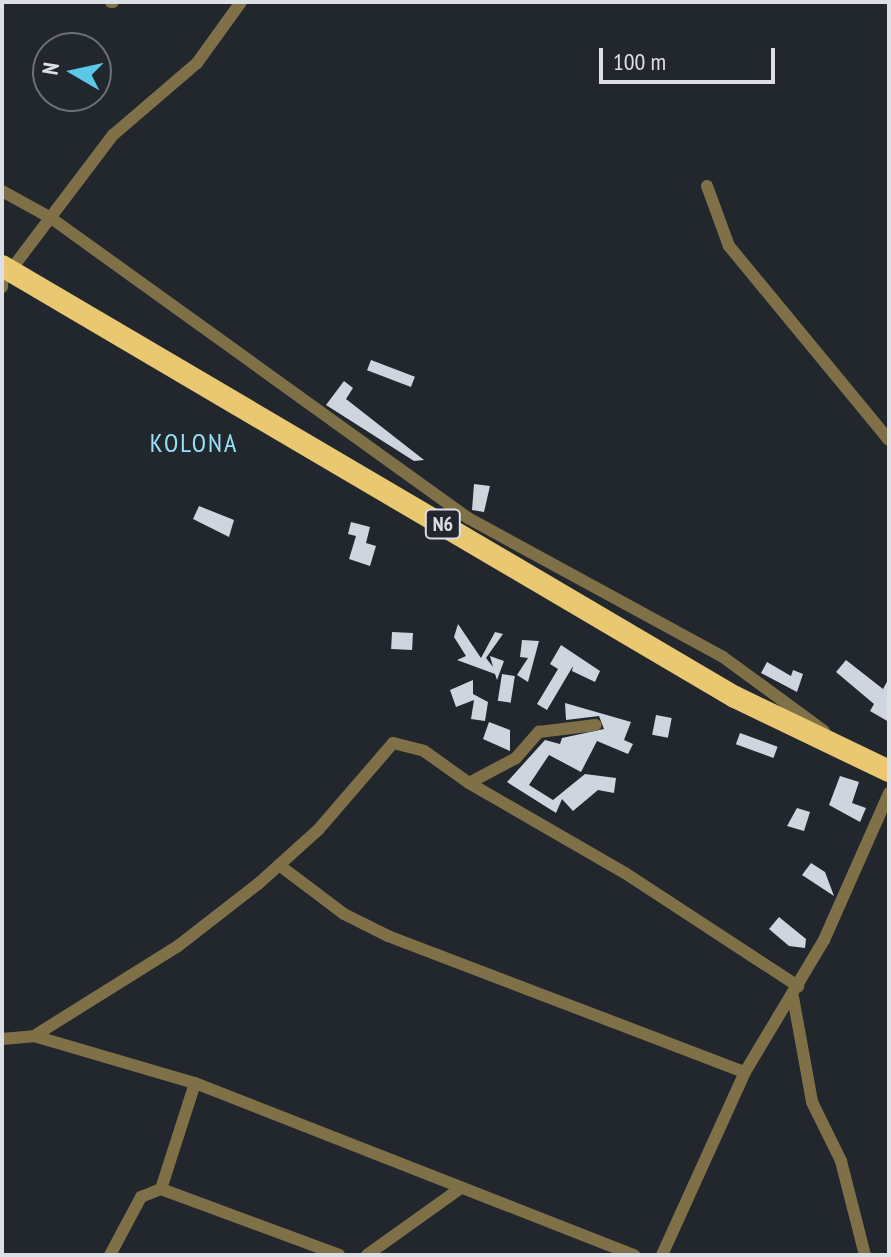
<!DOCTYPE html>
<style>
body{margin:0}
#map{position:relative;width:891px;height:1257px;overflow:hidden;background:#22272e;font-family:"PT Sans Narrow",sans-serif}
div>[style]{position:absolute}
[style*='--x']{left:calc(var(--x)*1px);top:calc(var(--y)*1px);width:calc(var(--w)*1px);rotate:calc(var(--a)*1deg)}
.building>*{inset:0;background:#ced5de;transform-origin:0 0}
.minor>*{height:12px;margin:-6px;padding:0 6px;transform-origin:6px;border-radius:6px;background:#807047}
.trunk>*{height:22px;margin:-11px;padding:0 11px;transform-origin:11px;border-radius:11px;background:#eac872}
span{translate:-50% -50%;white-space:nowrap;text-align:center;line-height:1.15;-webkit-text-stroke:8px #22272e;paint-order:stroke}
.shield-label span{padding:2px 6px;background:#22272e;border:2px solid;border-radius:6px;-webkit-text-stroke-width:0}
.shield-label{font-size:20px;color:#dce0e4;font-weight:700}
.quarter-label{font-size:26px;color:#96e1f7;letter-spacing:2px}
.frame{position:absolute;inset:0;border:4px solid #dce0e4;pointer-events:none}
.north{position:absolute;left:32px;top:32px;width:80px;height:80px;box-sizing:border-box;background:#22272e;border:2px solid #6c7177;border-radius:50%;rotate:279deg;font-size:22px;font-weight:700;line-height:32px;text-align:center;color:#dce0e4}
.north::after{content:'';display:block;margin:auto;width:28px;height:36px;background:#5ac8e6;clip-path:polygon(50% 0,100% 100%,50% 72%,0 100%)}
.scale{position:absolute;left:599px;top:48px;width:176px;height:36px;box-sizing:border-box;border:4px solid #dce0e4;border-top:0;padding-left:10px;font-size:24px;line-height:28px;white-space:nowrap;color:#dce0e4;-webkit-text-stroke:6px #22272e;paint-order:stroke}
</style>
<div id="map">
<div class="building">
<i style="left:371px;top:360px;width:47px;height:11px;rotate:21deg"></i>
<i style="clip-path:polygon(344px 381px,353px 388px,346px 399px,424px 460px,414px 461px,326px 405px)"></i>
<i style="clip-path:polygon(474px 484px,490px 486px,484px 512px,472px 510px)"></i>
<i style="clip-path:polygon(199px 506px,234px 520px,229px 537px,193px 519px)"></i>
<i style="clip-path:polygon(351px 522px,370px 527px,366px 543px,376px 546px,370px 566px,349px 559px,356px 536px,348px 534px)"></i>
<i style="clip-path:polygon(458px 624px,481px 658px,495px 632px,503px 634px,486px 658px,493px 667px,490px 656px,504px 661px,497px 680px,495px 674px,457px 660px,466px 656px,454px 637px)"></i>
<i style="left:392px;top:632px;width:21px;height:17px;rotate:3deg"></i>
<i style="clip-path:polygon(522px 640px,539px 641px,528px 682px,517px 675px,528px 658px,520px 657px)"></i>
<i style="clip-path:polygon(561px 645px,600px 671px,595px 682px,572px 671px,573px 666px,547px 710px,537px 704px,558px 669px,550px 664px)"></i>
<i style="clip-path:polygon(846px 660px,883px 689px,889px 678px,889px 722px,870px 711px,874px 704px,836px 672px)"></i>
<i style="clip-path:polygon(767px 662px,791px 676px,793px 670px,803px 674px,797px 692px,761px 673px)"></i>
<i style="left:502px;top:674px;width:13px;height:27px;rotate:9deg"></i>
<i style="clip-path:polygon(473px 680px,473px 694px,488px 702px,485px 721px,471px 719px,474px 700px,456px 707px,450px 690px)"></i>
<i style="clip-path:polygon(565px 703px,631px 722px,624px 740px,633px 744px,628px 754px,597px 741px,581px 772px,549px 755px,529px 785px,553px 800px,585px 774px,616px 778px,614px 793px,598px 790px,573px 811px,562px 799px,556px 813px,507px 782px,545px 740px,560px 744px,562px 738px,604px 729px,599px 716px,566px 720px)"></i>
<i style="left:656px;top:715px;width:16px;height:20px;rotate:11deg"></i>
<i style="clip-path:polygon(489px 722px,510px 730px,510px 751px,483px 739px)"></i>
<i style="left:740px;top:733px;width:40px;height:12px;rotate:20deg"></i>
<i style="clip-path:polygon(840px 776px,859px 782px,852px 803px,866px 808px,860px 822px,829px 805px)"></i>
<i style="clip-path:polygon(797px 808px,810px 812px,804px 831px,787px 826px)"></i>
<i style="clip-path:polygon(811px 863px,825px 872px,834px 896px,802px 875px)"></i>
<i style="clip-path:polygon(779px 917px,806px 939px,805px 948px,789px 946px,769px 929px)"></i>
</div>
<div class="minor">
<i style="--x:111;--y:2;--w:2;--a:0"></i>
<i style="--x:707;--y:186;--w:64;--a:69.9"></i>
<i style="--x:729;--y:246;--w:251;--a:50.5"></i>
<i style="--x:2;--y:191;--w:56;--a:28.9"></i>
<i style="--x:51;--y:218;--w:514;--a:35.73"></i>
<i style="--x:468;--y:518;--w:290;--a:28.6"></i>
<i style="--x:723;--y:657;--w:125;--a:36.2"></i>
<i style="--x:10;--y:271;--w:171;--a:-52.9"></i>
<i style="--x:113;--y:135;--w:111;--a:-40.6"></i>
<i style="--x:197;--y:63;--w:75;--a:-54.2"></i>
<i style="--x:2;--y:287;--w:20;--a:-87"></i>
<i style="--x:469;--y:783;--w:180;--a:30"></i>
<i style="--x:625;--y:873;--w:207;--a:33.2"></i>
<i style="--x:279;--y:865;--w:81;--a:37"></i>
<i style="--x:344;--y:914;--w:49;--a:26.6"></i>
<i style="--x:388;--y:936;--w:382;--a:20.9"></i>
<i style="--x:793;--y:997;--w:107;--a:79.7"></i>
<i style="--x:812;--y:1102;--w:66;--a:63.8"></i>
<i style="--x:841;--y:1161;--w:97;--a:75.7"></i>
<i style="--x:34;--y:1036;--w:170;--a:-32"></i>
<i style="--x:178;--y:946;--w:101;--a:-37.8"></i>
<i style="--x:258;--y:884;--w:81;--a:-42"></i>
<i style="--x:318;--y:830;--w:115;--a:-49.2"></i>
<i style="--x:393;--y:743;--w:32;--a:14"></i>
<i style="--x:424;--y:751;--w:55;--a:35.4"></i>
<i style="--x:469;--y:783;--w:53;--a:-28"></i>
<i style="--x:516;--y:758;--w:35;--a:-49"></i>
<i style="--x:539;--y:732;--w:57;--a:-7"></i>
<i style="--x:2;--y:1039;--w:32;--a:-5"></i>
<i style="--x:34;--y:1036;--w:168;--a:16.3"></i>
<i style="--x:195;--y:1083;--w:472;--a:21.4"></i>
<i style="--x:161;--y:1189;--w:111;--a:-72.2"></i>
<i style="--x:110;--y:1255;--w:66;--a:-61.9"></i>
<i style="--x:141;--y:1197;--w:22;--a:-22"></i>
<i style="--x:161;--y:1189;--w:190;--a:20.3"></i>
<i style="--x:367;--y:1255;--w:115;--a:-35.5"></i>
<i style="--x:662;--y:1255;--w:201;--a:-65.6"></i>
<i style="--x:745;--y:1072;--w:154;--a:-59.1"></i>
<i style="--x:824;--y:940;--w:161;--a:-66.1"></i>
</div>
<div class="trunk">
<i style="--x:2;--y:266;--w:850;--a:30.46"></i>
<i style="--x:735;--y:697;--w:171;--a:25.7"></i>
</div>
<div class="shield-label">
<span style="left:443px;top:524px">N6</span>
</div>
<div class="quarter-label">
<span style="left:194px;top:443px">KOLONA</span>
</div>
<div class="frame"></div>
<div class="north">N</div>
<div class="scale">100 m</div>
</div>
